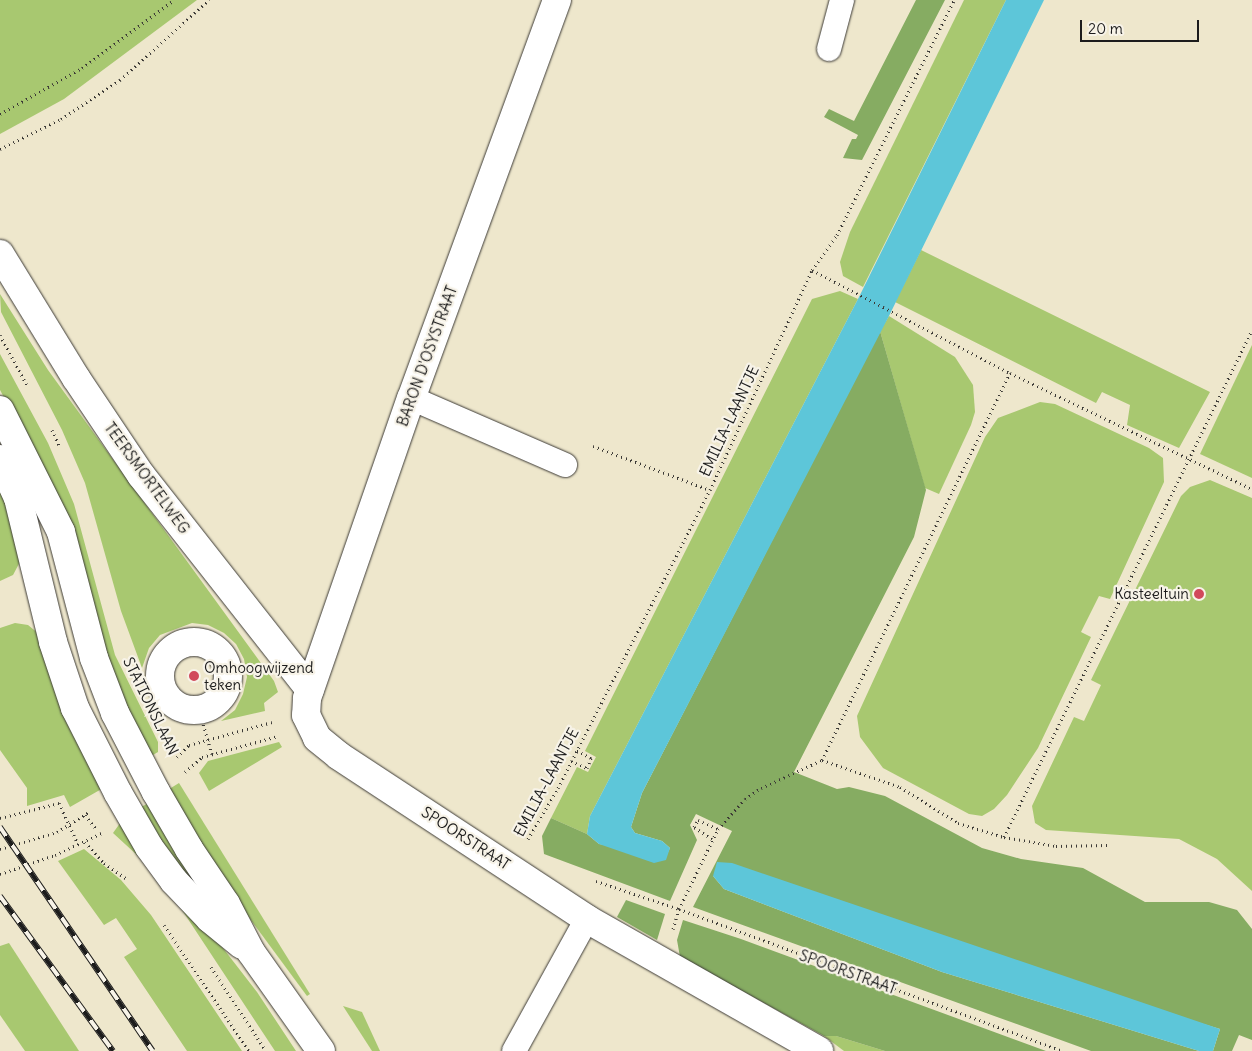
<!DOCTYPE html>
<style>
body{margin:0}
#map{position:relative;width:1252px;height:1051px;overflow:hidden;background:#eee7cc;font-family:Delius,sans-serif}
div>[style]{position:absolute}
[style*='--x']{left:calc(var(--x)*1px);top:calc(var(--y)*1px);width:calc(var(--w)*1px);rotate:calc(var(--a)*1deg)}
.green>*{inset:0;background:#a8c870}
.forest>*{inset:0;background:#86ac62}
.water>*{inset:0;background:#5dc6d9}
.path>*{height:3px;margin-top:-1.5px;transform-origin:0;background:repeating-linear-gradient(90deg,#3c3a36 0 1px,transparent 0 5px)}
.roads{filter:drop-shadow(0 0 1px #3c3a36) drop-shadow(0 0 1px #3c3a36)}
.lane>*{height:24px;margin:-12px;padding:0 12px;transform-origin:12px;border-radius:12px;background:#fff}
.street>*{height:28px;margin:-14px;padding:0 14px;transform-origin:14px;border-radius:14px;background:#fff}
.street>.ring{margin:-14px;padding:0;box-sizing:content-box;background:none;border:28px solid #fff;border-radius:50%}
.secondary>*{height:28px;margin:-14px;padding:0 14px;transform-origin:14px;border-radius:14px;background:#fff}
.rail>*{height:5.5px;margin-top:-2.75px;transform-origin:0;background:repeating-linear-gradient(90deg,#f7f3e8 0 11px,#1c1c1c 0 22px);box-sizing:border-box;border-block:1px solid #1c1c1c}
.dots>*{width:14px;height:14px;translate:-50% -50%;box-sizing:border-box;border:2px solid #f7f3e8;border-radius:50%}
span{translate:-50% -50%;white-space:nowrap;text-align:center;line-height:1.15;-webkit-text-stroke:4.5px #f7f3e8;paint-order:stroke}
.street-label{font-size:15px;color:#1c1c1c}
.poi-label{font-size:15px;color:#1c1c1c}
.right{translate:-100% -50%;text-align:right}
.left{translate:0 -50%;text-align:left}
.scale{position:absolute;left:1080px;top:20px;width:119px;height:22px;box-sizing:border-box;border:2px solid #1c1c1c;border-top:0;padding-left:6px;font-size:15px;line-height:18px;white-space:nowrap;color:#1c1c1c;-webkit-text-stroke:4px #f7f3e8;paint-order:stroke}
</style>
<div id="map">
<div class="green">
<i style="clip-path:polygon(0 0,197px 0,64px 99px,0 134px)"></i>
<i style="clip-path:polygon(964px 0,1006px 0,863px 287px,843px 276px,840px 262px,850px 232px)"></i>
<i style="clip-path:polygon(921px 250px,1210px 392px,1179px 448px,1127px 425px,1130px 405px,1102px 392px,1096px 403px,895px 302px)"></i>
<i style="clip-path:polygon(840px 291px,858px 299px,590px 816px,587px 834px,551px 818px,577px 767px,588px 772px,596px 757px,585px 751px,812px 299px)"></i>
<i style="clip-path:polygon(0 294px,48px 370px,274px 681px,278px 692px,264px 703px,265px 711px,221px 721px,235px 710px,243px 694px,247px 677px,244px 659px,236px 644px,224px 633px,208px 625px,192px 623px,160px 635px,149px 648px,142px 668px,121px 611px,85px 483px,62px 430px,1px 312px)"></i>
<i style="clip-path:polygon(889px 316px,955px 357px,973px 385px,975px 412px,971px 425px,939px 494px,925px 488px,880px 331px)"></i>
<i style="clip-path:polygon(1252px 345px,1252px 478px,1200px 454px)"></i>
<i style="clip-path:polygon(0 354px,48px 443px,74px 504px,115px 655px,158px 742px,158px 752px,148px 758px,119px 702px,34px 453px,0 390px)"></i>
<i style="clip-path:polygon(1040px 402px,1055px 404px,1149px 448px,1163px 458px,1164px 482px,1110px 599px,1099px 596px,1081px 632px,1091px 637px,1038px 748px,1007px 795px,994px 809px,982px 816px,969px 814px,883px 768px,860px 737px,857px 716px,985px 437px,998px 418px)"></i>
<i style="clip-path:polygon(1210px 480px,1252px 498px,1252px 891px,1217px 859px,1179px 839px,1046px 830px,1035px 823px,1032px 806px,1074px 717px,1084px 721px,1101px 685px,1091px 680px,1181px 496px,1190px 487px)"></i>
<i style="clip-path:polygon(0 482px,21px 560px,13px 575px,0 581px)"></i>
<i style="clip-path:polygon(15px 623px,28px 625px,39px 634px,105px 787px,70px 807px,64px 795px,27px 806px,27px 788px,0 750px,0 628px)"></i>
<i style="clip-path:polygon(279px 742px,282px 747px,209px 791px,199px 773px,208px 761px)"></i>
<i style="clip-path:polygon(179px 783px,310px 994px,307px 996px,211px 866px,166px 791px)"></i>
<i style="clip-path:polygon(151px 802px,214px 903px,181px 874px,139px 808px)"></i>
<i style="clip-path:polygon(123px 819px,257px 992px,296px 1051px,275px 1051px,180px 907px,138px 856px,113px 833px)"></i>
<i style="clip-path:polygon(84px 849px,121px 880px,151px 915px,242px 1051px,187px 1051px,124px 957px,137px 949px,116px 918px,104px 925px,58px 861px)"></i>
<i style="clip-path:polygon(9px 943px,79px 1051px,25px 1051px,0 1015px,0 946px)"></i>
<i style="clip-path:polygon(343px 1006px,362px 1012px,380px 1051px,372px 1051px)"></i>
<i style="clip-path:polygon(824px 1036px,836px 1036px,885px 1051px,844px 1051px)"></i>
</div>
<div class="forest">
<i style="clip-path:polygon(916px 0,945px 0,862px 160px,843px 158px,852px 139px,856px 139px,858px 135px,824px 117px,829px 109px,854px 121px)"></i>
<i style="clip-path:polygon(880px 331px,926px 490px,914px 537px,794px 772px,837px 789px,849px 787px,885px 796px,982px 848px,1021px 859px,1083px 868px,1145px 902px,1209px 902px,1237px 910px,1252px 929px,1252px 1040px,1239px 1035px,1232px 1051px,1213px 1051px,1220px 1029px,713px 876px,724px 889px,942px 972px,1199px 1051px,1091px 1051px,693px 907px,732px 831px,696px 814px,690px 825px,697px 840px,670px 901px,544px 854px,542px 836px,551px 818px,587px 834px,599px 844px,667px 854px,670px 848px,662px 841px,635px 833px,631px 827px,642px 793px)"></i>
<i style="clip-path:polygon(626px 900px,665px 914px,657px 940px,617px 917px)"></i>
<i style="clip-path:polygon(683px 920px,741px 939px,1046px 1051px,885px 1051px,836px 1036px,824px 1036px,680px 957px,677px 940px)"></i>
</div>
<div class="water">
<i style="clip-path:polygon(1006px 0,1044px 0,889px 316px,642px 793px,631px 827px,635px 833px,662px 841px,670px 848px,666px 860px,654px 863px,599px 844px,587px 834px,590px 816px,858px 299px)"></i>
<i style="clip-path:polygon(717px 862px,732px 863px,1220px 1029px,1213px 1051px,1199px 1051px,942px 972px,724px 889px,713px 876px)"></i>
</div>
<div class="path">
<i style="--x:0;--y:114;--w:94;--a:-29.3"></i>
<i style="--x:82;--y:68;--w:114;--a:-36.5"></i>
<i style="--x:0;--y:149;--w:68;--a:-26.2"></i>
<i style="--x:61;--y:119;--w:71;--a:-33.5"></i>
<i style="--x:120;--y:80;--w:120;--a:-42"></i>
<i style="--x:812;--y:270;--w:223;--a:27.5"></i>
<i style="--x:0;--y:335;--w:59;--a:61.7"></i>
<i style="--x:52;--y:430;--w:19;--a:65"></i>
<i style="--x:593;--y:446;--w:125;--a:20.6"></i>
<i style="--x:199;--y:710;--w:46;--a:73.5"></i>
<i style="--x:177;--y:757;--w:17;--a:-45"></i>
<i style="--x:189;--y:745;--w:86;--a:-15.5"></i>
<i style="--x:822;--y:760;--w:430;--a:-64.1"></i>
<i style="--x:1010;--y:373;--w:268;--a:25.6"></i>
<i style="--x:571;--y:761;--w:17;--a:24"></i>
<i style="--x:587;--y:768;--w:11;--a:-68"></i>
<i style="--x:591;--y:758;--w:17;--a:-152"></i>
<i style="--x:185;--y:772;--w:23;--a:-41"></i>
<i style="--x:202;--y:757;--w:79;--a:-15.4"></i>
<i style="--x:85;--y:815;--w:19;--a:51"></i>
<i style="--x:0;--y:818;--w:61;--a:-14.3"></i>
<i style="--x:59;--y:803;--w:45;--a:65.1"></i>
<i style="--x:1004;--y:837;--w:53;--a:9.8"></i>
<i style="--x:1056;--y:846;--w:51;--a:-1.1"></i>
<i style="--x:528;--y:839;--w:59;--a:-59.5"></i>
<i style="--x:558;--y:788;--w:335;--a:-63"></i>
<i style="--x:710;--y:490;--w:242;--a:-65.1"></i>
<i style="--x:812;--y:270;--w:43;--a:-54.5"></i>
<i style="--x:837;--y:235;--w:263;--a:-63.5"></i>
<i style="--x:712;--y:839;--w:22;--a:-146"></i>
<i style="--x:694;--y:827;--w:8;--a:-60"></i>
<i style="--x:698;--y:820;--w:22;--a:24"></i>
<i style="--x:85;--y:842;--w:28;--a:48"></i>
<i style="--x:104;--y:863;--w:28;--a:35"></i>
<i style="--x:0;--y:849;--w:59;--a:-16.6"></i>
<i style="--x:57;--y:832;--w:38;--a:-32"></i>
<i style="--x:0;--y:874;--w:58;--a:-19.1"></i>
<i style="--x:55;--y:855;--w:52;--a:-25.1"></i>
<i style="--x:596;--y:881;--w:88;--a:18.6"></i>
<i style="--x:679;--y:909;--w:408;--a:20.3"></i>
<i style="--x:164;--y:925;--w:152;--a:56"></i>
<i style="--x:673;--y:929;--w:21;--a:-73"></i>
<i style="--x:679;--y:909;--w:89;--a:-64"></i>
<i style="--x:718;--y:829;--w:40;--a:-48"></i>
<i style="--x:745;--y:799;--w:19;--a:-35"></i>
<i style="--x:761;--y:788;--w:67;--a:-24.7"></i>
<i style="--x:822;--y:760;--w:83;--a:19.1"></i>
<i style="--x:900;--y:787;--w:68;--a:31.8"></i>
<i style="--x:958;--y:823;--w:48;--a:16.9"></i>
<i style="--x:1004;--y:837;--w:564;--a:-63.93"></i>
<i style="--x:211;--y:967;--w:100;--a:56.8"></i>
</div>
<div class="roads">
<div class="lane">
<i style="--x:829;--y:49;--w:51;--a:-75.1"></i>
<i style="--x:411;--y:398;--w:168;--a:23.5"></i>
<i style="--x:514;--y:1051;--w:151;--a:-61.1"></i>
</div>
<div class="street">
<i style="--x:557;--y:0;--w:424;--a:110.1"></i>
<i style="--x:411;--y:398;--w:318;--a:109.1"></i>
<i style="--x:307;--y:698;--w:17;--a:93"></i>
<i style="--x:306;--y:715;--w:25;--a:64"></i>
<i style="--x:317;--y:738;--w:28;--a:39"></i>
<i style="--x:339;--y:756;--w:297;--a:33.3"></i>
<i style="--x:587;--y:919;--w:267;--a:29.6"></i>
<i style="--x:0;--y:254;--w:145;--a:58.5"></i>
<i style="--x:76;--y:378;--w:117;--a:56.2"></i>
<i style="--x:141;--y:475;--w:273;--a:51.8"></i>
<i class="ring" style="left:160px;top:642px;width:40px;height:40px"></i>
</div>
<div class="secondary">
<i style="--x:0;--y:410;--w:136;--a:63.4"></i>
<i style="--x:61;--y:532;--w:130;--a:75.3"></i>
<i style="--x:94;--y:658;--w:59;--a:69.1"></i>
<i style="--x:115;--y:713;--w:89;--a:62.6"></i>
<i style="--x:156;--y:792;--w:66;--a:59.9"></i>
<i style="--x:189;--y:849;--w:66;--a:56.1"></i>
<i style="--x:226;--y:904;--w:54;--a:62.5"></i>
<i style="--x:251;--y:952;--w:121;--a:54.7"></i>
<i style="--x:0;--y:459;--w:43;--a:65.2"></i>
<i style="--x:18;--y:498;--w:148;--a:76.3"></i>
<i style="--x:53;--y:642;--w:70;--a:71.6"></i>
<i style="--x:75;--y:708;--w:95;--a:63.2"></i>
<i style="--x:118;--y:793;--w:62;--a:60.1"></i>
<i style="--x:149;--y:847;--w:42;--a:53.7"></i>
<i style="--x:174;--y:881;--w:52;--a:46.5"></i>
<i style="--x:210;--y:919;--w:41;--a:39.1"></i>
</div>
</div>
<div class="rail">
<i style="--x:0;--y:827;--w:271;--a:55.7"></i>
<i style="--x:0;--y:896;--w:192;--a:53.9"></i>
</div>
<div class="dots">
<i style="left:1199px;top:594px;background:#d1495b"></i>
<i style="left:194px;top:676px;background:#d1495b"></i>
</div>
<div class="street-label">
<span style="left:427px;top:356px;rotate:-70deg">BARON D'OSYSTRAAT</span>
<span style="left:729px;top:421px;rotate:-65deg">EMILIA-LAANTJE</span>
<span style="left:147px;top:478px;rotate:54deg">TEERSMORTELWEG</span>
<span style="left:151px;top:706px;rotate:64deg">STATIONSLAAN</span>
<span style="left:546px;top:782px;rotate:-62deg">EMILIA-LAANTJE</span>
<span style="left:466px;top:838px;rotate:33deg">SPOORSTRAAT</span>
<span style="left:848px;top:972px;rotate:20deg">SPOORSTRAAT</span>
</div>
<div class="poi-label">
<span class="right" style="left:1189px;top:594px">Kasteeltuin</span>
<span class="left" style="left:204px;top:676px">Omhoogwijzend<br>teken</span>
</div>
<div class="scale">20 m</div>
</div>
